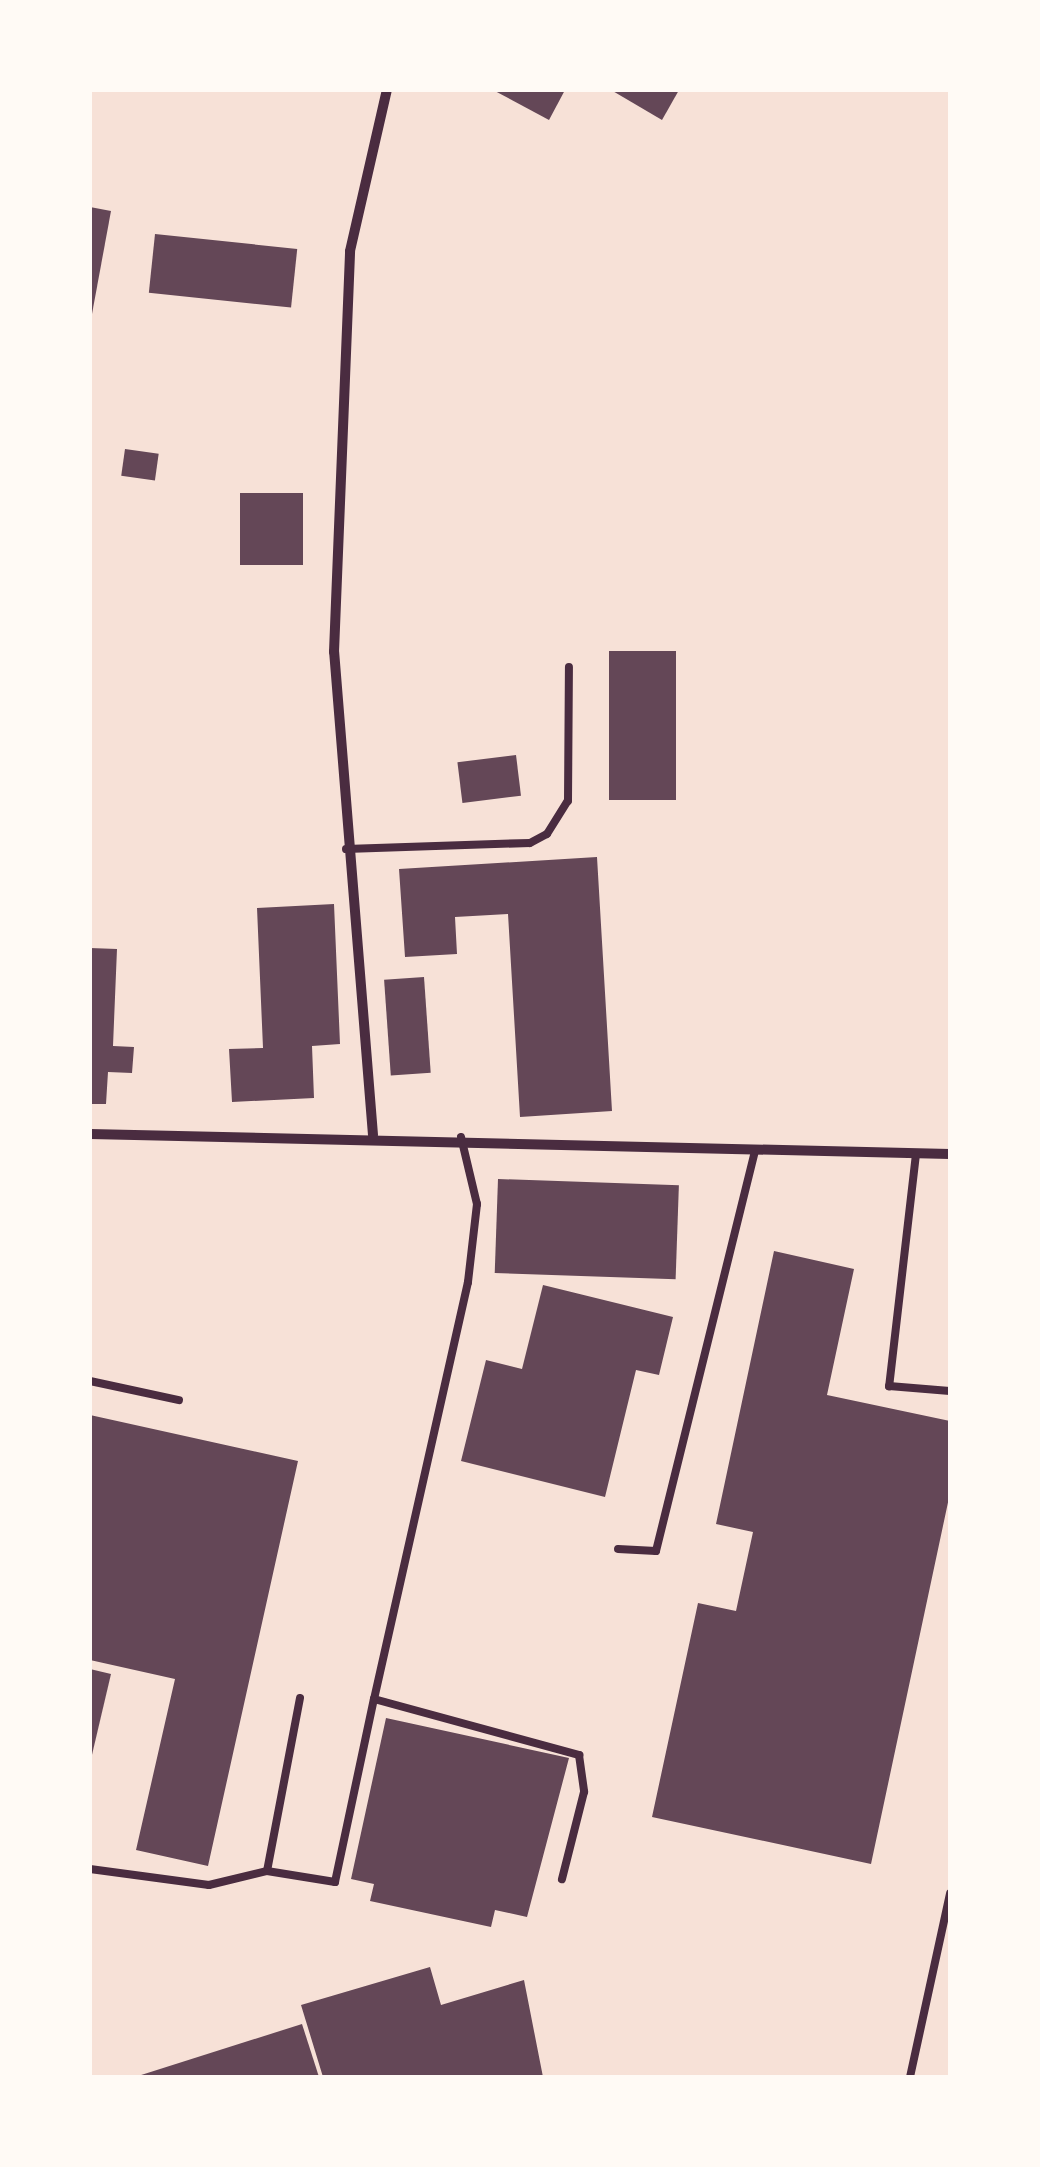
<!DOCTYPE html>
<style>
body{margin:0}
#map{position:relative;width:1040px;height:2167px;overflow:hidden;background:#f7e1d7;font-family:"DM Sans",sans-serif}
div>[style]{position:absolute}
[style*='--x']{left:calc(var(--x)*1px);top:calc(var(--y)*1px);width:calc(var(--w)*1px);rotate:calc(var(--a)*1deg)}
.building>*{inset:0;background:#644757;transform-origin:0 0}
.service>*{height:8px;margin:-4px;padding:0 4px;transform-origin:4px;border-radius:4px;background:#4a2c40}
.minor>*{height:10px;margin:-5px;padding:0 5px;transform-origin:5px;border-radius:5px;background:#4a2c40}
span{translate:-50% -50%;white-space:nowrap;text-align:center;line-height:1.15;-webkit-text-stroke:8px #fffaf5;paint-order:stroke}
.frame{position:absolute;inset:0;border:92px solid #fffaf5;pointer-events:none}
</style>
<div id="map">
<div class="building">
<i style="clip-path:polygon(493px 90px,565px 90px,549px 120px)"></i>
<i style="clip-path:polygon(611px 90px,679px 90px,662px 120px)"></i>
<i style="clip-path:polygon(90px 207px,111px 211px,92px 314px,90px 314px)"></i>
<i style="left:155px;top:234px;width:143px;height:59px;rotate:6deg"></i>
<i style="left:125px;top:449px;width:34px;height:27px;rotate:8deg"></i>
<i style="left:240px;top:493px;width:63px;height:72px"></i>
<i style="left:609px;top:651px;width:67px;height:149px"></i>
<i style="left:516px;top:755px;width:41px;height:59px;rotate:83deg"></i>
<i style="clip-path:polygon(597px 857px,612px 1111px,520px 1117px,508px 914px,455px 917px,457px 954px,405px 957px,399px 869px)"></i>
<i style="clip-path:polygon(334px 904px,340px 1044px,312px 1046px,314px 1098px,232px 1102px,229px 1049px,263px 1048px,257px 908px)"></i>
<i style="clip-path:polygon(90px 948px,117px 949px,113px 1046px,134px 1047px,132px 1073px,108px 1072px,106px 1104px,90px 1104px)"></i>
<i style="left:424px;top:977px;width:96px;height:40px;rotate:86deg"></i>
<i style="left:498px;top:1179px;width:181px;height:94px;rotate:2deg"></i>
<i style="clip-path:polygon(774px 1251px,854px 1269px,827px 1395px,950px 1421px,950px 1493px,871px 1864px,652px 1817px,698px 1603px,736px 1611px,753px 1532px,716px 1524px)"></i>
<i style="clip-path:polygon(543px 1285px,673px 1317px,659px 1375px,636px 1370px,605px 1497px,461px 1461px,486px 1360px,522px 1369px)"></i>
<i style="clip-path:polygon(90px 1415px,298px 1461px,208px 1866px,136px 1850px,175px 1679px,90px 1660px)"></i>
<i style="clip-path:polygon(90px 1669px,111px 1674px,91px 1759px,90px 1759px)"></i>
<i style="clip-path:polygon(386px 1718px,569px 1758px,527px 1917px,495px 1910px,491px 1927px,370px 1901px,374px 1884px,351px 1879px)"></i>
<i style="clip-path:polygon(430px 1967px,441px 2005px,524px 1980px,543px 2077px,323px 2077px,301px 2005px)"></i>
<i style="clip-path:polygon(302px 2024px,319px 2077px,138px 2077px,138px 2076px)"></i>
</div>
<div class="service">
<i style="--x:346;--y:849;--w:184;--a:-1.9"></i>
<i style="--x:530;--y:843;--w:19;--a:-28"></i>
<i style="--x:547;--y:834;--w:39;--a:-58"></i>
<i style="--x:568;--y:801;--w:134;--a:-89.6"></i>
<i style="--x:461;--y:1137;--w:69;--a:76.6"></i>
<i style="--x:477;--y:1204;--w:79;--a:96.6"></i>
<i style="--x:468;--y:1282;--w:427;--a:102.7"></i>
<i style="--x:374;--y:1699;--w:213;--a:15.3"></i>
<i style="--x:579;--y:1755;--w:37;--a:82"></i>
<i style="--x:584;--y:1792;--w:90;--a:104.2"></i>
<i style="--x:916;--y:1154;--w:234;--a:96.6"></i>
<i style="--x:889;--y:1386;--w:61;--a:4.7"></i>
<i style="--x:90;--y:1381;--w:91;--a:12.1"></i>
<i style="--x:618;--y:1549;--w:38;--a:3"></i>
<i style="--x:656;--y:1551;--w:413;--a:-76.1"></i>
<i style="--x:300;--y:1698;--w:176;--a:100.8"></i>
<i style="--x:267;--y:1871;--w:69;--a:9.2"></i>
<i style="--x:335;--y:1882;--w:187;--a:-78"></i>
<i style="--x:90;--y:1869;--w:120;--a:7.7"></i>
<i style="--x:209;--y:1885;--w:60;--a:-13.6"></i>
<i style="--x:910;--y:2077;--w:188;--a:-77.7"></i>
</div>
<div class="minor">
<i style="--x:90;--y:1134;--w:860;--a:1.33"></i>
<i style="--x:373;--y:1135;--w:485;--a:-94.6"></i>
<i style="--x:334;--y:652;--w:401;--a:-87.7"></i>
<i style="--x:350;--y:251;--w:165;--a:-77.1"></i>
</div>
<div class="frame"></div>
</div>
